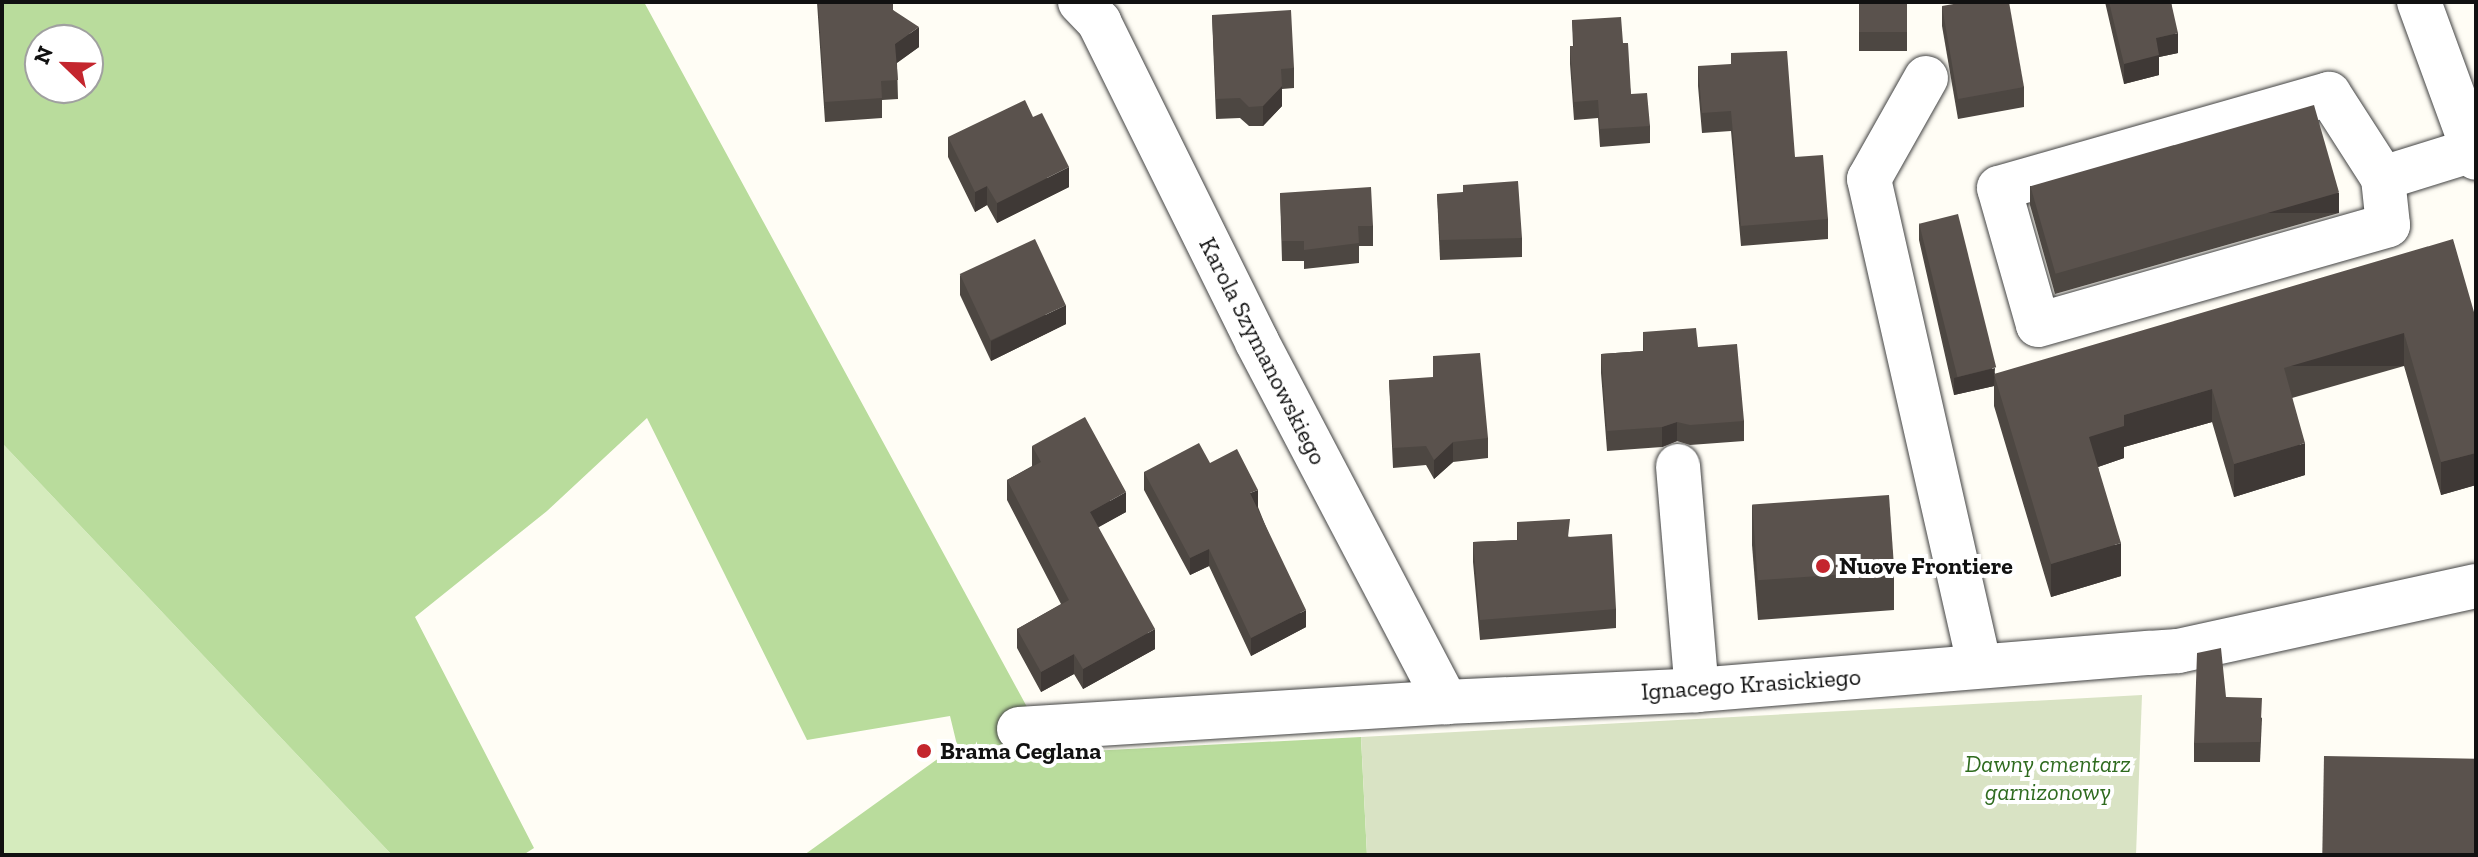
<!DOCTYPE html>
<style>
body{margin:0}
#map{position:relative;width:2478px;height:857px;overflow:hidden;background:#fffdf5;font-family:"Zilla Slab",serif}
div>[style]{position:absolute}
[style*='--x']{left:calc(var(--x)*1px);top:calc(var(--y)*1px);width:calc(var(--w)*1px);rotate:calc(var(--a)*1deg)}
.green>*{inset:0;background:#d5ebbd}
.forest>*{inset:0;background:#b9dc9c}
.cemetery>*{inset:0;background:#d9e3c4}
.roads{filter:drop-shadow(0 0 2px #444) drop-shadow(0 0 2px #444)}
.minor>*{height:44px;margin:-22px;padding:0 22px;transform-origin:22px;border-radius:22px;background:#fff}
.wall>*{inset:0;background:#4d4742;transform-origin:0 0}
.shaded-wall>*{inset:0;background:#3f3936;transform-origin:0 0}
.building>*{inset:0;background:#5a524d;transform-origin:0 0}
.dots>*{width:22px;height:22px;translate:-50% -50%;box-sizing:border-box;border:4px solid #fff;border-radius:50%}
span{translate:-50% -50%;white-space:nowrap;text-align:center;line-height:1.15;-webkit-text-stroke:8px #fff;paint-order:stroke}
.street-label{font-size:24px;color:#111}
.poi-label{font-size:24px;color:#111;font-weight:700}
.left{translate:0 -50%;text-align:left}
.park-label{font-size:24px;color:#2f6b1f;font-style:italic}
.frame{position:absolute;inset:0;border:4px solid #111;pointer-events:none}
.north{position:absolute;left:24px;top:24px;width:80px;height:80px;box-sizing:border-box;background:#fff;border:2px solid #a0a0a0;border-radius:50%;rotate:293deg;font-size:22px;font-weight:700;line-height:32px;text-align:center;color:#111}
.north::after{content:'';display:block;margin:auto;width:28px;height:36px;background:#c4262e;clip-path:polygon(50% 0,100% 100%,50% 72%,0 100%)}
</style>
<div id="map">
<div class="green">
<i style="clip-path:polygon(2px 443px,392px 855px,2px 855px)"></i>
</div>
<div class="forest">
<i style="clip-path:polygon(evenodd,2px 2px,644px 2px,1052px 753px,1361px 737px,1367px 855px,804px 855px,957px 745px,950px 716px,807px 740px,647px 418px,547px 511px,415px 617px,534px 848px,523px 855px,392px 855px,2px 443px,2px 2px,40px 40px,88px 40px,88px 88px,40px 88px,40px 40px)"></i>
</div>
<div class="cemetery">
<i style="clip-path:polygon(2142px 695px,2136px 855px,1367px 855px,1361px 737px)"></i>
</div>
<div class="roads">
<div class="minor">
<i style="--x:1080;--y:2;--w:28;--a:46"></i>
<i style="--x:1099;--y:22;--w:357;--a:63.7"></i>
<i style="--x:1257;--y:342;--w:407;--a:62.3"></i>
<i style="--x:2419;--y:2;--w:166;--a:69.9"></i>
<i style="--x:1926;--y:78;--w:116;--a:119.4"></i>
<i style="--x:1869;--y:179;--w:499;--a:77.2"></i>
<i style="--x:2383;--y:178;--w:100;--a:-122.7"></i>
<i style="--x:2329;--y:94;--w:343;--a:164.1"></i>
<i style="--x:1999;--y:188;--w:142;--a:74.1"></i>
<i style="--x:2038;--y:325;--w:364;--a:-15.9"></i>
<i style="--x:2388;--y:225;--w:47;--a:-96.1"></i>
<i style="--x:2383;--y:178;--w:94;--a:-17.3"></i>
<i style="--x:1678;--y:466;--w:225;--a:85.2"></i>
<i style="--x:1019;--y:729;--w:428;--a:-3.6"></i>
<i style="--x:1446;--y:702;--w:251;--a:-2.7"></i>
<i style="--x:1697;--y:690;--w:454;--a:-4.7"></i>
<i style="--x:2149;--y:653;--w:29;--a:-4"></i>
<i style="--x:2178;--y:651;--w:305;--a:-12.3"></i>
</div>
</div>
<div class="wall">
<i style="clip-path:polygon(817px 2px,893px 2px,893px 10px,919px 47px,897px 63px,898px 99px,882px 100px,882px 118px,825px 122px)"></i>
<i style="left:1859px;top:2px;width:48px;height:49px"></i>
<i style="clip-path:polygon(2105px 2px,2171px 2px,2178px 53px,2159px 57px,2159px 75px,2124px 84px)"></i>
<i style="clip-path:polygon(1942px 6px,2024px 87px,2024px 107px,1958px 119px,1942px 26px)"></i>
<i style="clip-path:polygon(1212px 15px,1294px 68px,1294px 88px,1282px 89px,1282px 106px,1263px 126px,1249px 126px,1240px 118px,1216px 119px)"></i>
<i style="clip-path:polygon(1572px 20px,1623px 43px,1631px 94px,1650px 126px,1650px 143px,1600px 147px,1598px 118px,1574px 120px,1570px 64px,1570px 46px,1573px 46px)"></i>
<i style="clip-path:polygon(1698px 66px,1795px 157px,1828px 219px,1828px 239px,1741px 246px,1731px 131px,1702px 133px,1698px 86px)"></i>
<i style="clip-path:polygon(948px 137px,1069px 187px,997px 223px,987px 205px,975px 212px,948px 157px)"></i>
<i style="clip-path:polygon(2030px 186px,2339px 213px,2055px 294px,2030px 205px)"></i>
<i style="clip-path:polygon(1280px 193px,1373px 226px,1373px 246px,1359px 246px,1359px 263px,1304px 269px,1304px 261px,1282px 261px)"></i>
<i style="clip-path:polygon(1437px 194px,1522px 238px,1522px 257px,1440px 260px)"></i>
<i style="clip-path:polygon(1919px 223px,1995px 374px,2476px 319px,2476px 485px,2441px 495px,2404px 366px,2292px 398px,2305px 475px,2234px 497px,2212px 422px,2124px 447px,2124px 458px,2098px 467px,2121px 576px,2051px 597px,1994px 406px,1994px 386px,1954px 395px,1919px 240px)"></i>
<i style="clip-path:polygon(960px 275px,1066px 324px,991px 361px,960px 295px)"></i>
<i style="clip-path:polygon(1643px 332px,1698px 347px,1744px 421px,1744px 441px,1690px 445px,1677px 441px,1662px 447px,1607px 451px,1601px 373px,1601px 354px,1643px 351px)"></i>
<i style="clip-path:polygon(1389px 380px,1488px 438px,1488px 458px,1453px 462px,1434px 479px,1426px 465px,1393px 468px)"></i>
<i style="clip-path:polygon(1032px 446px,1126px 512px,1098px 527px,1155px 649px,1083px 689px,1074px 674px,1041px 692px,1017px 648px,1017px 629px,1061px 604px,1007px 500px,1007px 480px,1032px 466px)"></i>
<i style="clip-path:polygon(1210px 463px,1258px 507px,1306px 627px,1251px 656px,1209px 566px,1190px 575px,1144px 490px,1144px 472px)"></i>
<i style="clip-path:polygon(1752px 505px,1894px 571px,1894px 610px,1758px 620px,1752px 545px)"></i>
<i style="clip-path:polygon(1517px 522px,1570px 537px,1616px 609px,1616px 628px,1480px 640px,1473px 562px,1473px 542px,1517px 540px)"></i>
<i style="clip-path:polygon(2226px 697px,2262px 718px,2260px 762px,2194px 762px,2194px 743px)"></i>
</div>
<div class="shaded-wall">
<i style="clip-path:polygon(919px 27px,919px 47px,895px 64px,895px 44px)"></i>
<i style="clip-path:polygon(2178px 33px,2178px 53px,2159px 57px,2159px 75px,2124px 84px,2124px 64px,2156px 38px)"></i>
<i style="clip-path:polygon(1282px 86px,1282px 106px,1263px 126px,1263px 106px)"></i>
<i style="clip-path:polygon(1069px 167px,1069px 187px,997px 223px,997px 203px)"></i>
<i style="clip-path:polygon(987px 186px,987px 205px,975px 212px,975px 192px)"></i>
<i style="left:2339px;top:193px;width:20px;height:295px;rotate:90deg"></i>
<i style="clip-path:polygon(1066px 305px,1066px 324px,991px 361px,991px 341px)"></i>
<i style="left:2404px;top:333px;width:33px;height:125px;rotate:90deg"></i>
<i style="clip-path:polygon(1995px 368px,1994px 386px,1954px 395px,1954px 378px)"></i>
<i style="clip-path:polygon(2212px 389px,2212px 422px,2124px 447px,2124px 458px,2089px 470px,2089px 437px,2124px 415px)"></i>
<i style="clip-path:polygon(1677px 422px,1677px 441px,1662px 447px,1662px 427px)"></i>
<i style="clip-path:polygon(1453px 442px,1453px 462px,1434px 479px,1434px 460px)"></i>
<i style="clip-path:polygon(2305px 443px,2305px 475px,2234px 497px,2234px 464px)"></i>
<i style="clip-path:polygon(2476px 453px,2476px 485px,2441px 495px,2441px 462px)"></i>
<i style="clip-path:polygon(1258px 490px,1258px 507px,1250px 510px,1250px 493px)"></i>
<i style="clip-path:polygon(1126px 492px,1126px 512px,1090px 532px,1090px 512px)"></i>
<i style="clip-path:polygon(2121px 543px,2121px 576px,2051px 597px,2051px 564px)"></i>
<i style="clip-path:polygon(1209px 549px,1209px 566px,1190px 575px,1190px 558px)"></i>
<i style="clip-path:polygon(1306px 610px,1306px 627px,1251px 656px,1251px 638px)"></i>
<i style="clip-path:polygon(1155px 629px,1155px 649px,1083px 689px,1083px 669px)"></i>
<i style="clip-path:polygon(1074px 654px,1074px 674px,1041px 692px,1041px 672px)"></i>
</div>
<div class="building">
<i style="clip-path:polygon(818px 2px,893px 2px,893px 10px,919px 27px,895px 44px,898px 80px,881px 81px,882px 98px,825px 102px)"></i>
<i style="left:1859px;top:2px;width:48px;height:30px"></i>
<i style="clip-path:polygon(1965px 2px,2009px 2px,2024px 87px,1958px 99px,1942px 6px)"></i>
<i style="clip-path:polygon(2109px 2px,2171px 2px,2178px 33px,2156px 38px,2159px 55px,2124px 64px)"></i>
<i style="clip-path:polygon(1291px 10px,1294px 68px,1281px 69px,1282px 86px,1263px 106px,1249px 107px,1240px 98px,1216px 99px,1212px 15px)"></i>
<i style="clip-path:polygon(1621px 17px,1623px 43px,1628px 43px,1631px 94px,1647px 93px,1650px 126px,1600px 129px,1598px 100px,1574px 102px,1570px 46px,1574px 46px,1572px 20px)"></i>
<i style="clip-path:polygon(1787px 51px,1795px 157px,1823px 155px,1828px 219px,1741px 226px,1731px 111px,1702px 113px,1698px 66px,1731px 64px,1731px 53px)"></i>
<i style="clip-path:polygon(1025px 100px,1033px 117px,1042px 113px,1069px 167px,997px 203px,987px 186px,975px 192px,948px 137px)"></i>
<i style="left:2314px;top:105px;width:91px;height:295px;rotate:74deg"></i>
<i style="clip-path:polygon(1518px 181px,1522px 238px,1440px 240px,1437px 194px,1463px 192px,1463px 185px)"></i>
<i style="clip-path:polygon(1371px 187px,1373px 226px,1358px 226px,1359px 243px,1304px 250px,1304px 241px,1282px 241px,1280px 193px)"></i>
<i style="left:1958px;top:214px;width:158px;height:40px;rotate:76deg"></i>
<i style="left:1035px;top:239px;width:73px;height:83px;rotate:65deg"></i>
<i style="clip-path:polygon(2453px 239px,2476px 319px,2476px 453px,2441px 462px,2404px 333px,2284px 368px,2305px 443px,2234px 464px,2212px 389px,2124px 415px,2124px 426px,2089px 437px,2121px 543px,2051px 564px,1994px 374px)"></i>
<i style="clip-path:polygon(1696px 328px,1698px 347px,1737px 344px,1744px 421px,1690px 425px,1677px 422px,1662px 427px,1607px 431px,1601px 354px,1644px 351px,1643px 332px)"></i>
<i style="clip-path:polygon(1480px 353px,1488px 438px,1453px 442px,1434px 460px,1426px 446px,1393px 448px,1389px 380px,1433px 377px,1433px 356px)"></i>
<i style="clip-path:polygon(1085px 417px,1126px 492px,1090px 512px,1155px 629px,1083px 669px,1074px 654px,1041px 672px,1017px 629px,1069px 600px,1007px 480px,1041px 462px,1032px 446px)"></i>
<i style="clip-path:polygon(1199px 443px,1210px 463px,1237px 449px,1258px 490px,1250px 493px,1306px 610px,1251px 638px,1209px 549px,1190px 558px,1144px 472px)"></i>
<i style="left:1889px;top:495px;width:76px;height:137px;rotate:86deg"></i>
<i style="clip-path:polygon(1570px 519px,1568px 537px,1612px 534px,1616px 609px,1480px 620px,1473px 542px,1518px 540px,1517px 522px)"></i>
<i style="clip-path:polygon(2221px 648px,2226px 697px,2262px 698px,2260px 742px,2194px 743px,2197px 653px)"></i>
<i style="left:2324px;top:756px;width:152px;height:99px;rotate:1deg"></i>
</div>
<div class="dots">
<i style="left:1823px;top:566px;background:#c4262e"></i>
<i style="left:924px;top:751px;background:#c4262e"></i>
</div>
<div class="street-label">
<span style="left:1263px;top:351px;rotate:63deg">Karola Szymanowskiego</span>
<span style="left:1751px;top:684px;rotate:-4deg">Ignacego Krasickiego</span>
</div>
<div class="poi-label">
<span class="left" style="left:1839px;top:566px">Nuove Frontiere</span>
<span class="left" style="left:940px;top:751px">Brama Ceglana</span>
</div>
<div class="park-label">
<span style="left:2048px;top:778px">Dawny cmentarz<br>garnizonowy</span>
</div>
<div class="frame"></div>
<div class="north">N</div>
</div>
